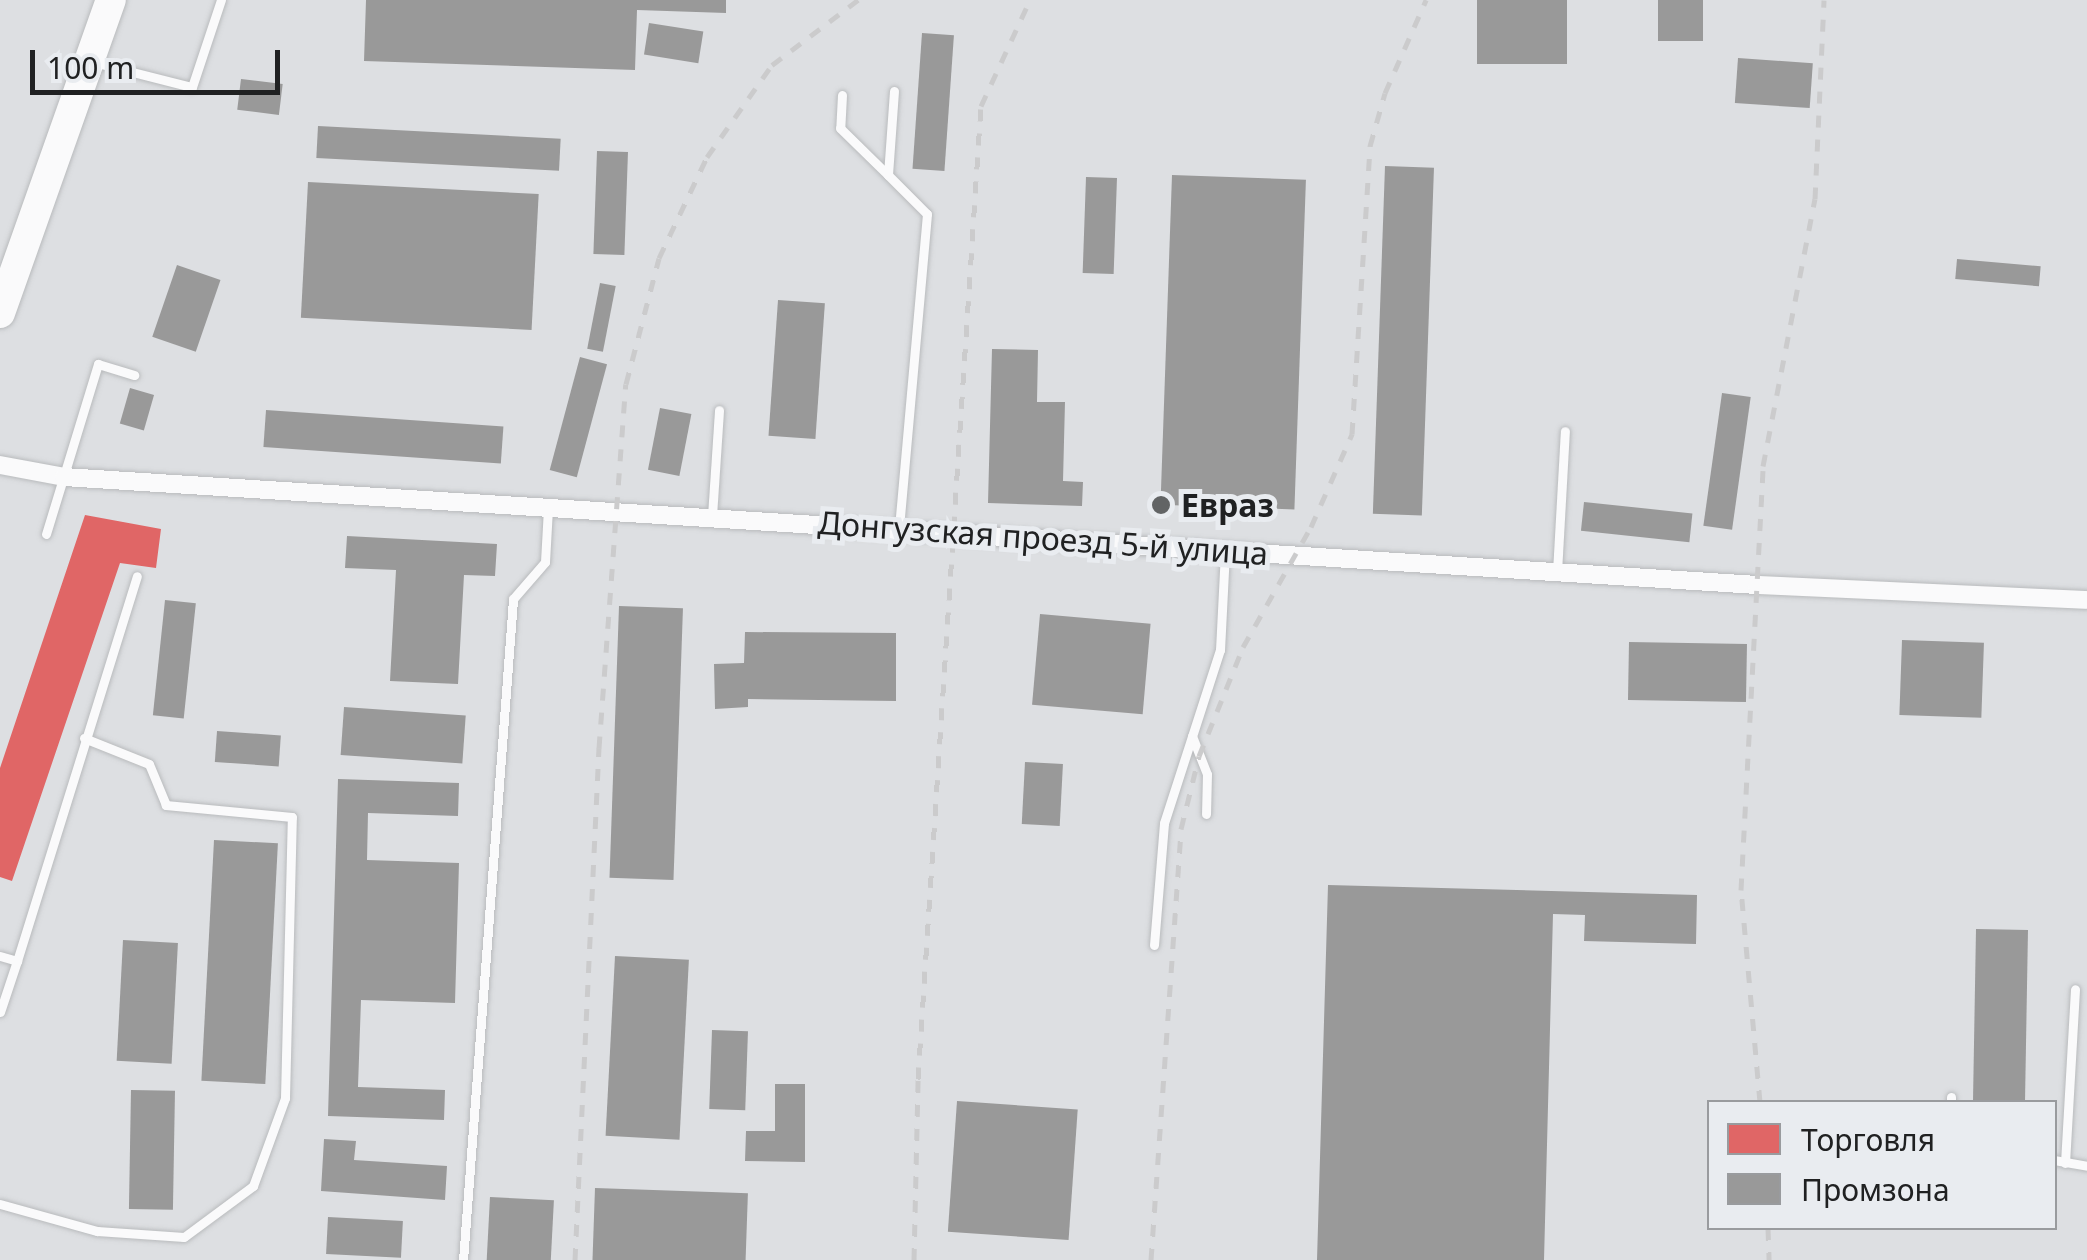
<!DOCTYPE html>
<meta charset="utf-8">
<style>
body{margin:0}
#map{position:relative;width:2087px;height:1260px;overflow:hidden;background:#dddfe2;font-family:"Noto Sans",sans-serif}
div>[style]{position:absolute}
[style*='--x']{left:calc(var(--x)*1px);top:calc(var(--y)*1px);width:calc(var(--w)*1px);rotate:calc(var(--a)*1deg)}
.shops>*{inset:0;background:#e06666}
.industry>*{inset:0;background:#999;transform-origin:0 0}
.roads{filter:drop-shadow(0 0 2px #b9bbbd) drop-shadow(0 0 2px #b9bbbd)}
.lane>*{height:9px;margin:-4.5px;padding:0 4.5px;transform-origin:4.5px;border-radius:4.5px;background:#fafafb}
.street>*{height:18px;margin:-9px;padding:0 9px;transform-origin:9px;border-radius:9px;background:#fafafb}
.highway>*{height:30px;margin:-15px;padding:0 15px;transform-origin:15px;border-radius:15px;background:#fafafb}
.rail>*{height:5px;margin-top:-2.5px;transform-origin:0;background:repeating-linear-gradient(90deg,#cbcbcc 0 12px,transparent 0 24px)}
.dots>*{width:28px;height:28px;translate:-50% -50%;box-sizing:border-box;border:5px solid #e9ecf0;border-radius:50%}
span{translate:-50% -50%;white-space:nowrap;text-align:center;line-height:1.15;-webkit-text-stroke:10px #e9ecf0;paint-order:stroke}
.poi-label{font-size:32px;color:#202122;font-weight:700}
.left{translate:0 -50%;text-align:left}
.street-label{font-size:32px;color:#202122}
.legend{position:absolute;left:1707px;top:1100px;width:350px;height:130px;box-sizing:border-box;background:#e9ecf0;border:2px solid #999b9e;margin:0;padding:12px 18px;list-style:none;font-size:30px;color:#202122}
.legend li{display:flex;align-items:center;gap:20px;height:50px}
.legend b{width:50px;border:2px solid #999b9e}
.scale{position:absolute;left:30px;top:50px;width:250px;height:45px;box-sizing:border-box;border:5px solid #202122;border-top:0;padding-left:12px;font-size:30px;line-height:35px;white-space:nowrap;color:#202122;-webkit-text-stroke:8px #e9ecf0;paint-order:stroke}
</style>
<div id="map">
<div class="shops">
<i style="clip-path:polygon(85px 515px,161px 529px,156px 568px,120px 563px,12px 881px,0 877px,0 768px)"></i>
</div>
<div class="industry">
<i style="clip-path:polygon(366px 0,726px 0,726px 13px,637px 10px,635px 70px,364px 61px)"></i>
<i style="left:1477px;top:0;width:90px;height:64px"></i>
<i style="left:1658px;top:0;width:45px;height:41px"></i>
<i style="left:649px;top:23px;width:55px;height:32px;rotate:9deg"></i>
<i style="left:922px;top:33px;width:32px;height:136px;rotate:4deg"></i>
<i style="left:1738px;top:58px;width:75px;height:45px;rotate:4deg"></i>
<i style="left:241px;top:79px;width:42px;height:31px;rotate:7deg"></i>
<i style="left:318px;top:126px;width:243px;height:32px;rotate:3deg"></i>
<i style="left:597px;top:151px;width:31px;height:103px;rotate:2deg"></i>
<i style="left:1385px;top:166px;width:49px;height:348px;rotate:2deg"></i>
<i style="left:1172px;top:175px;width:134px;height:330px;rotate:2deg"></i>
<i style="left:1086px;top:177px;width:31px;height:96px;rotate:2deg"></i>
<i style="left:308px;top:182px;width:231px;height:136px;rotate:3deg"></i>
<i style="left:1957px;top:259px;width:84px;height:20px;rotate:5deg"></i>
<i style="left:177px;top:265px;width:46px;height:76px;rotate:19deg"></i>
<i style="left:600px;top:283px;width:16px;height:67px;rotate:11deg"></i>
<i style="left:778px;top:300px;width:47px;height:136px;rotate:4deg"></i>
<i style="clip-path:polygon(992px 349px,1038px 350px,1037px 402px,1065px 402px,1063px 481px,1083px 482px,1082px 506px,988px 503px)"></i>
<i style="left:580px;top:357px;width:28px;height:117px;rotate:15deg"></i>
<i style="left:130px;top:388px;width:25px;height:37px;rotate:16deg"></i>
<i style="left:1722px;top:393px;width:29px;height:134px;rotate:8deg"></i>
<i style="left:660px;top:408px;width:32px;height:63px;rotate:11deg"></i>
<i style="left:266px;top:410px;width:238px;height:37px;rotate:4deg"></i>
<i style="left:1584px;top:502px;width:109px;height:29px;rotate:6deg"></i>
<i style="clip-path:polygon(347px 536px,497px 544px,495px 576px,464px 575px,458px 684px,390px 681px,396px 570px,345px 568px)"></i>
<i style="left:165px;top:600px;width:31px;height:116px;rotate:6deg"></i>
<i style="left:619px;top:606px;width:64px;height:272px;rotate:2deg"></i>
<i style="left:1040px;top:614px;width:111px;height:91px;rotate:5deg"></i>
<i style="clip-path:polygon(745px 632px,896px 633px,896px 701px,748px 699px,748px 707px,715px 709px,714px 664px,744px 663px)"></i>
<i style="left:1902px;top:640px;width:82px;height:75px;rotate:2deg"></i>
<i style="left:1629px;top:642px;width:118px;height:58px;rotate:1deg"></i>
<i style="left:344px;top:707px;width:122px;height:48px;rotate:4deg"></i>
<i style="left:217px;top:731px;width:64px;height:31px;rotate:4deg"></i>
<i style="left:1025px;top:762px;width:38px;height:62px;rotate:3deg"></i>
<i style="clip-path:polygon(338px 779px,459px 783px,458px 816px,368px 813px,367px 860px,459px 863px,455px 1003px,361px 1000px,358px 1087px,445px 1090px,444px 1120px,328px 1116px)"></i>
<i style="left:214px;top:840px;width:64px;height:241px;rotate:3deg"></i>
<i style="clip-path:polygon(1328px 885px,1697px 895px,1696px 944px,1584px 941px,1585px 915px,1553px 914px,1544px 1260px,1317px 1260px)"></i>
<i style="left:1976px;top:929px;width:52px;height:173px;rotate:1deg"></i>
<i style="left:123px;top:940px;width:55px;height:121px;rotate:3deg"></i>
<i style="left:615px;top:956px;width:74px;height:180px;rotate:3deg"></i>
<i style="left:712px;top:1030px;width:36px;height:79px;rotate:2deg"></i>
<i style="clip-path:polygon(775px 1084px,805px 1084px,805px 1162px,745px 1161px,746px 1131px,775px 1131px)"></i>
<i style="left:131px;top:1090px;width:44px;height:119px;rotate:1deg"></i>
<i style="left:957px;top:1101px;width:121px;height:131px;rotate:4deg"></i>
<i style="clip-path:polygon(324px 1139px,356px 1141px,354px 1160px,447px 1166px,445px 1200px,321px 1191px)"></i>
<i style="left:595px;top:1188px;width:153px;height:72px;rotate:2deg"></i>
<i style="left:490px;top:1197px;width:64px;height:63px;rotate:3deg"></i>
<i style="left:328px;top:1217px;width:75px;height:37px;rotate:3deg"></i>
</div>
<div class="roads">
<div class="lane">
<i style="--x:97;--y:63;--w:98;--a:14.2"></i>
<i style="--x:192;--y:87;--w:92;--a:-71.6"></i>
<i style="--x:894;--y:91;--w:84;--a:94.1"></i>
<i style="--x:888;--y:175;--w:55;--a:45"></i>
<i style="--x:927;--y:214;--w:316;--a:95.1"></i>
<i style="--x:842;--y:95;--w:33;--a:93"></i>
<i style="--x:840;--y:128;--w:67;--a:44.4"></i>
<i style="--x:712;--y:516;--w:106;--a:-86.2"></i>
<i style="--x:46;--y:534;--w:178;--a:-73"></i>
<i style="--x:98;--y:364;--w:38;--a:17"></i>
<i style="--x:1557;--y:572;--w:141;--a:-86.8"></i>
<i style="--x:1192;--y:736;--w:41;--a:68.5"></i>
<i style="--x:1207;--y:774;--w:40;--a:91.4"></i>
<i style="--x:1154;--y:945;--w:122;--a:-85.3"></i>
<i style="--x:1164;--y:823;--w:182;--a:-72.1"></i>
<i style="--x:1220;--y:650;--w:100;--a:-87.1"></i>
<i style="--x:0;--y:956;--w:18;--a:16"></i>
<i style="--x:17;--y:961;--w:403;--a:-72.7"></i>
<i style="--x:0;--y:1012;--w:54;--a:-71.6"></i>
<i style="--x:1951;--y:1097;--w:5;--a:90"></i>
<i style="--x:2054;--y:1160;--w:34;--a:10"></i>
<i style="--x:2065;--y:1163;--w:174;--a:-86.7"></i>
<i style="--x:0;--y:1204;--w:101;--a:15.6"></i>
<i style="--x:97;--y:1231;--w:87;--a:3.9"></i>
<i style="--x:184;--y:1237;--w:86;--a:-36.5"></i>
<i style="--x:253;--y:1186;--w:94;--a:-70"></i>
<i style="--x:285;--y:1098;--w:281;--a:-88.6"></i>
<i style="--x:292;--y:817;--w:127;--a:-174.6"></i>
<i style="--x:166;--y:805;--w:44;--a:-112.5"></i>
<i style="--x:149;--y:764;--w:70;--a:-158.2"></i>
<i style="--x:463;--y:1260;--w:663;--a:-85.67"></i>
<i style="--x:513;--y:599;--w:49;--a:-49.1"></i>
<i style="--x:545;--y:562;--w:53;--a:-86.8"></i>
</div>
<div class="street">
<i style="--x:0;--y:465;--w:65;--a:10.6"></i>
<i style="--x:64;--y:477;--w:1696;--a:3.65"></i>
<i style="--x:1757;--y:585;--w:330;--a:2.6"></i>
</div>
<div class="highway">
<i style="--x:0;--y:313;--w:332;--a:-70.5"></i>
</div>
</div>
<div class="rail">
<i style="--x:1760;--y:1102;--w:213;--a:-95.1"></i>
<i style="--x:1741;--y:890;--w:425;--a:-87"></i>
<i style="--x:1763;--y:466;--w:272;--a:-79"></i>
<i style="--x:1815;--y:199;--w:199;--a:-87.4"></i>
<i style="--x:1768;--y:1228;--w:32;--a:88"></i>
<i style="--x:575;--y:1260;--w:513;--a:-87.32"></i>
<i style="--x:599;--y:748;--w:365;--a:-85.8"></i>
<i style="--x:626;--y:384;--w:130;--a:-75.3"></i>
<i style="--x:659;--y:258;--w:112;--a:-64.6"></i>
<i style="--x:707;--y:157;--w:113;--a:-54.8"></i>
<i style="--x:772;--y:65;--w:108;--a:-37.1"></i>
<i style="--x:914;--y:1260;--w:181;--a:-88.7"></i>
<i style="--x:918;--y:1079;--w:975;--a:-86.3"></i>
<i style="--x:981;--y:106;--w:117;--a:-65.2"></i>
<i style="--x:1151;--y:1260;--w:432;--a:-86"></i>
<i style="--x:1181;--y:829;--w:75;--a:-76.1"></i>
<i style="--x:1199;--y:756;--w:118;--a:-68"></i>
<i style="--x:1243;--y:647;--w:138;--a:-60.5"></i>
<i style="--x:1311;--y:527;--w:102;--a:-66.2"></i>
<i style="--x:1352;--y:434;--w:289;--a:-86.4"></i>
<i style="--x:1370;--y:146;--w:55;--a:-74.2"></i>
<i style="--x:1385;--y:93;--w:102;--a:-66.2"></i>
</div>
<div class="dots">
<i style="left:1161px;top:505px;background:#626465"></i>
</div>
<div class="poi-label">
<span class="left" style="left:1181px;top:505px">Евраз</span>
</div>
<div class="street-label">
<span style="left:1043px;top:538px;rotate:4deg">Донгузская проезд 5-й улица</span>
</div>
<ul class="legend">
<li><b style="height:28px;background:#e06666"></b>Торговля</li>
<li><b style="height:28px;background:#999"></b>Промзона</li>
</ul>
<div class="scale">100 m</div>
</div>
